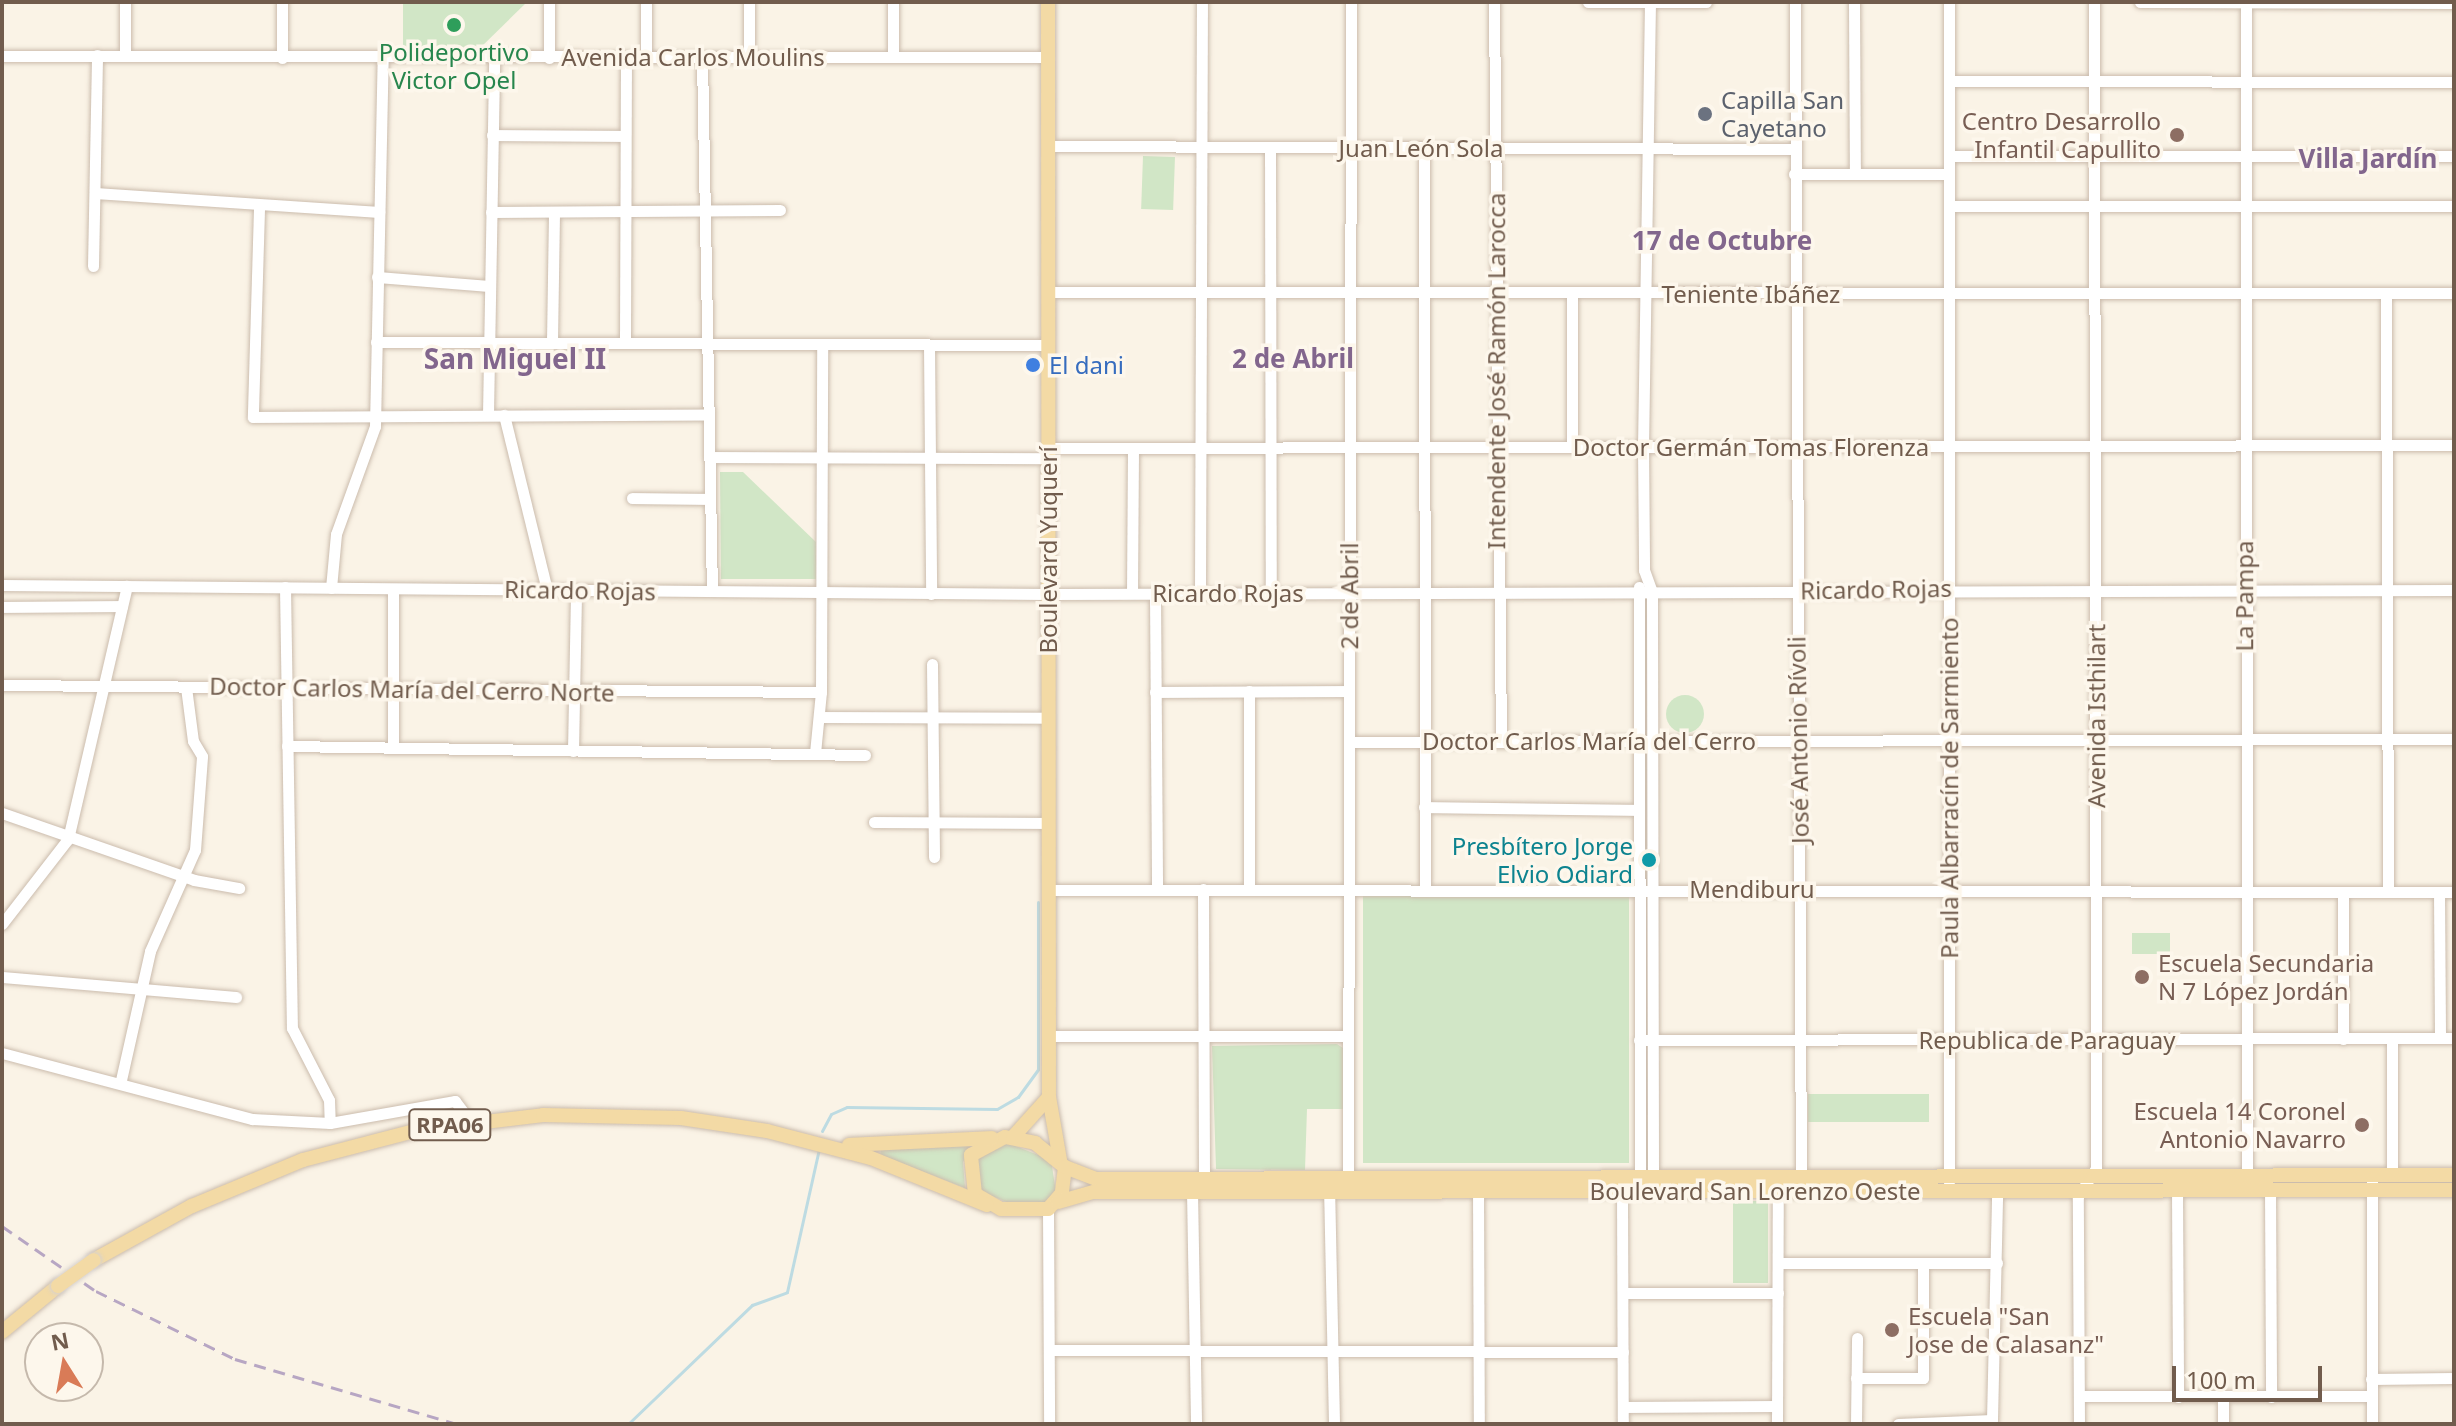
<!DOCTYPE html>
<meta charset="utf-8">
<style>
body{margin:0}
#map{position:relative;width:2456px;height:1426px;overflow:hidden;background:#faf3e6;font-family:"Noto Sans",sans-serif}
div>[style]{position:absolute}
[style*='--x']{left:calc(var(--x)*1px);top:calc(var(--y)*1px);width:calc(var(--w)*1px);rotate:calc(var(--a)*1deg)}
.green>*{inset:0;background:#d1e6c6;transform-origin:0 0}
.round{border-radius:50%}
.stream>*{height:3px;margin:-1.5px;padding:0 1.5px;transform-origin:1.5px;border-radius:1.5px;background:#bddbe2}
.roads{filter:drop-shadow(0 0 2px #cbbcad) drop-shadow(0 0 2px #cbbcad)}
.minor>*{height:11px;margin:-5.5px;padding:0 5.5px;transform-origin:5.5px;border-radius:5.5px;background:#fff}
.major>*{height:14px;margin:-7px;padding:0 7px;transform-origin:7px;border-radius:7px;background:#f3daa5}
.rail>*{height:3px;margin-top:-1.5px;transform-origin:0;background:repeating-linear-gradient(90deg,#b7a6c3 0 12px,transparent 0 20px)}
.bridges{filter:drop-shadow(0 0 2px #d7d1cd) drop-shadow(0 0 2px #d7d1cd)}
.major-bridge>*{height:14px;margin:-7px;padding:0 7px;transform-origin:7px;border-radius:7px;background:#f3daa5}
.dots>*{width:22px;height:22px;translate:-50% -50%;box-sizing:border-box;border:4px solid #fdf7ec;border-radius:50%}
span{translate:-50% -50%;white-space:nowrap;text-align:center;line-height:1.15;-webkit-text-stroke:7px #fdf7ec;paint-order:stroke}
.shield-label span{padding:2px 6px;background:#fdf7ec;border:2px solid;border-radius:6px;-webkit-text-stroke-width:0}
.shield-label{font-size:22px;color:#715c4d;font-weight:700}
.leisure-label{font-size:24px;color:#27864d}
.street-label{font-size:24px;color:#715c4d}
.worship-label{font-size:24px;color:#5b616d}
.left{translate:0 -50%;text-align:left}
.education-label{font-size:24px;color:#785e54}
.right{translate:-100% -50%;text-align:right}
.shop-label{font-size:24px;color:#366cbe}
.culture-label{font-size:24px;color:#0d838f}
.neighbourhood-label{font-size:26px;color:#82668d;font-weight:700}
.quarter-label{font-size:28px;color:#82668d;font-weight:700}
.frame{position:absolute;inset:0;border:4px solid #715c4d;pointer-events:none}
.north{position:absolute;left:24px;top:1322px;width:80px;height:80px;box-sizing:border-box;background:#fdf7ec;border:2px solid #c5b9ac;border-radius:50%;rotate:349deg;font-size:22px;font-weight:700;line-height:32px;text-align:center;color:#715c4d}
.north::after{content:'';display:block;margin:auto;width:28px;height:36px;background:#d97b57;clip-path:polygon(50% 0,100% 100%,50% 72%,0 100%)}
.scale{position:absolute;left:2172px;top:1366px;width:150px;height:36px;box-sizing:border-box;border:4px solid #715c4d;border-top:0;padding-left:10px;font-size:24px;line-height:28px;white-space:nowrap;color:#715c4d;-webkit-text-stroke:6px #fdf7ec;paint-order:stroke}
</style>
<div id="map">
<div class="green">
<i style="clip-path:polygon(403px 2px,527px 2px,478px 50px,403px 47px)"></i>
<i style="left:1143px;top:156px;width:32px;height:53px;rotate:2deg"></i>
<i style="clip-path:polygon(720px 472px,743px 472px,816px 542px,816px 579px,721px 579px)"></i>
<i class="round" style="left:1666px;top:695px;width:38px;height:38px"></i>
<i style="left:1363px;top:896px;width:266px;height:267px"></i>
<i style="left:2132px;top:933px;width:38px;height:21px"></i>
<i style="clip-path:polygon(1337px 1044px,1346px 1050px,1345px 1109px,1307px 1109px,1305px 1170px,1216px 1169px,1212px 1046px)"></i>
<i style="left:1808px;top:1094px;width:121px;height:28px"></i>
<i style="clip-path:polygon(1005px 1142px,1051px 1160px,1056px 1192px,1042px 1208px,1021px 1208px,980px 1191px,976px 1155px)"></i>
<i style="clip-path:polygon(973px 1146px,963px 1162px,965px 1188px,880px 1155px,882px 1148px)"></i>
<i style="left:1733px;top:1201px;width:35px;height:82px"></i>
</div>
<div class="stream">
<i style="--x:822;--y:1131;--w:19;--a:-62"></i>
<i style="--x:831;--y:1114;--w:17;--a:-24"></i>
<i style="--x:847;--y:1107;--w:150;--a:0.8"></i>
<i style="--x:997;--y:1109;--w:24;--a:-30"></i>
<i style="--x:1018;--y:1097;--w:34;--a:-54"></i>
<i style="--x:1038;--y:1069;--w:167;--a:-90"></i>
<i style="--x:628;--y:1424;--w:172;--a:-43.8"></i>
<i style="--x:752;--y:1305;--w:37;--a:-20"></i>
<i style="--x:787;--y:1292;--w:147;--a:-77.4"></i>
</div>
<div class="roads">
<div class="minor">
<i style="--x:125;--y:2;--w:54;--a:90"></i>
<i style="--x:646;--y:2;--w:57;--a:90"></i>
<i style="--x:1494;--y:2;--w:738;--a:89.46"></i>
<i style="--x:1588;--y:2;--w:118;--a:0"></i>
<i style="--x:1650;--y:2;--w:445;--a:90.9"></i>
<i style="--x:1643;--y:447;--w:123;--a:89.5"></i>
<i style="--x:1644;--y:570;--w:23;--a:70"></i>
<i style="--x:1652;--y:592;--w:592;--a:89.9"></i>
<i style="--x:1795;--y:2;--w:1179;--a:89.71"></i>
<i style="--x:1854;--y:2;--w:171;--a:89.7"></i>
<i style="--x:1949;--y:2;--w:1180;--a:90"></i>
<i style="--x:2140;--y:2;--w:314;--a:0.2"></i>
<i style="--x:2246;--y:2;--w:1180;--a:89.95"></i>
<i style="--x:749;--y:55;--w:53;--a:-90"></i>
<i style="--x:2;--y:56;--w:1046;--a:0.05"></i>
<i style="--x:893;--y:56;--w:54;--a:-90"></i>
<i style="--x:282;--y:58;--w:56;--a:-90"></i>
<i style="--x:549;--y:58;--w:56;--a:-90"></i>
<i style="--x:702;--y:58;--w:533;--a:88.93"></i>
<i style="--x:1949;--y:81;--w:505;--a:0.11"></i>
<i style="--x:492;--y:135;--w:133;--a:0.4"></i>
<i style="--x:1048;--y:146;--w:746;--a:0.23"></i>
<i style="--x:1270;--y:147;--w:445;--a:89.9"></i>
<i style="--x:1424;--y:148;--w:741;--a:89.92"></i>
<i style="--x:1949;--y:156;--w:505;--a:0"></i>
<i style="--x:1794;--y:174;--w:155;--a:0"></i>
<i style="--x:95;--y:193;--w:285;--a:3.8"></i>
<i style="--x:1949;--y:206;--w:505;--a:0"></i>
<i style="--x:259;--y:209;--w:208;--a:91.7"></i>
<i style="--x:253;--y:417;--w:454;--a:-0.3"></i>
<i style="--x:491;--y:212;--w:289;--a:-0.4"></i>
<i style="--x:93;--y:266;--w:211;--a:-88.9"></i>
<i style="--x:377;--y:277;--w:113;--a:4.6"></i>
<i style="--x:1048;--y:292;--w:1406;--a:0.04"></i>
<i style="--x:1572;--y:292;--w:155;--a:90"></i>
<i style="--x:2386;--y:294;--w:598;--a:89.81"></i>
<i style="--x:552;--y:341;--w:129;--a:-89.1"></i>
<i style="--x:376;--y:342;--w:672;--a:0.26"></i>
<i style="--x:625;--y:342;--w:282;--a:-89.8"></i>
<i style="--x:929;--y:345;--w:249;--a:89.5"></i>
<i style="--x:488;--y:414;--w:356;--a:-89"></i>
<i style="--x:504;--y:415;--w:180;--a:76.2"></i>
<i style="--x:1048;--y:448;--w:1406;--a:-0.12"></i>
<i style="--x:709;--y:457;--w:339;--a:0.2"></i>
<i style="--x:632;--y:498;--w:77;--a:0.7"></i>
<i style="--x:2;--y:585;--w:1046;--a:0.49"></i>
<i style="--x:1048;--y:594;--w:1406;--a:-0.16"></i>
<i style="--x:285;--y:587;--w:441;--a:89.1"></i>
<i style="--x:292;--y:1028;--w:81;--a:62.8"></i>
<i style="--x:329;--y:1100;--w:23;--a:88"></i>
<i style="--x:1639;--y:587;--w:598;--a:89.9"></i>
<i style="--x:331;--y:588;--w:54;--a:-84.7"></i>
<i style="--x:336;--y:534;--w:115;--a:-70.1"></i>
<i style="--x:375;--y:426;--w:367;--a:-88.8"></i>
<i style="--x:393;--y:589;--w:159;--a:90"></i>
<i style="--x:1132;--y:593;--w:145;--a:-89.6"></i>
<i style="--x:1155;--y:593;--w:296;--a:89.6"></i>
<i style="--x:1200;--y:593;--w:591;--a:-89.81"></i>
<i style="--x:2;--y:607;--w:120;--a:-0.5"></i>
<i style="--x:932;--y:664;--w:193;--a:89.4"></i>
<i style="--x:2;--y:685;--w:819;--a:0.49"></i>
<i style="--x:1249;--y:691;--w:197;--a:90"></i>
<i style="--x:1155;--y:692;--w:194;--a:-0.3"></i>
<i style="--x:819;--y:717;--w:230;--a:0.2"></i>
<i style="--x:1349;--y:742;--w:1105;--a:-0.16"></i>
<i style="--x:287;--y:746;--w:578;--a:0.89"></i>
<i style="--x:573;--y:751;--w:161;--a:-88.9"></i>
<i style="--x:815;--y:753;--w:61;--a:-84.4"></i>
<i style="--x:821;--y:692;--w:348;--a:-89.8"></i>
<i style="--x:1424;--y:807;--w:214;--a:0.8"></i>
<i style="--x:2;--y:813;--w:203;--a:19.2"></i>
<i style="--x:194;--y:880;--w:46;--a:10.1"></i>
<i style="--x:874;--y:822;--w:174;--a:0.3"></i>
<i style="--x:1203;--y:889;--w:290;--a:89.8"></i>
<i style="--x:1049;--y:890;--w:1405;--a:0.08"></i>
<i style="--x:2439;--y:892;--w:146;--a:89.6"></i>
<i style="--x:2;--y:924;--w:108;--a:-52.2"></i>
<i style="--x:68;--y:839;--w:260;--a:-76.9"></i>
<i style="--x:2;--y:977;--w:235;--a:4.9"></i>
<i style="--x:1049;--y:1036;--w:299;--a:0"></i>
<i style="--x:2343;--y:1039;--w:147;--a:-90"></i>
<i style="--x:1639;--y:1040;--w:815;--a:-0.14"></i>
<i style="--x:2;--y:1053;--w:259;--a:14.8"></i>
<i style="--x:252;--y:1119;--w:78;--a:2.9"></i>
<i style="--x:330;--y:1123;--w:127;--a:-10"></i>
<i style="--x:455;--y:1101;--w:26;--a:53"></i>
<i style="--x:121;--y:1080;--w:132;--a:-77.3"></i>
<i style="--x:150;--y:951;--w:111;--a:-66"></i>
<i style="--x:195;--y:850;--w:94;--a:-85.7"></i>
<i style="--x:202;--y:756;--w:17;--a:-121"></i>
<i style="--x:193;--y:741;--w:54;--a:-97.4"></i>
<i style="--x:2392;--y:1174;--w:135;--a:-90"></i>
<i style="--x:2372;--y:1175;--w:249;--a:90"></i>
<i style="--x:1329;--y:1185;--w:239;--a:88.8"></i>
<i style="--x:1348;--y:1185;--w:1183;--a:-89.85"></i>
<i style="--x:1478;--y:1186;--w:238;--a:89.8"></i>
<i style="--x:2177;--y:1190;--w:207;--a:89.7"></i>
<i style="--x:2270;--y:1190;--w:207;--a:89.7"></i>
<i style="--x:1192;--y:1191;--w:233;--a:89"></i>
<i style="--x:1622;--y:1191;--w:233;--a:89.8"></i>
<i style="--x:1048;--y:1209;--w:215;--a:89.7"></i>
<i style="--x:1778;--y:1263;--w:219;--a:0"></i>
<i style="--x:1623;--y:1293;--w:155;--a:0"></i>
<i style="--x:1049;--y:1350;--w:574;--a:0.2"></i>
<i style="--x:1856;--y:1378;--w:67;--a:0"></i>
<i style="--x:1923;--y:1378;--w:114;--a:-90"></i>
<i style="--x:2371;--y:1379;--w:83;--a:-0.7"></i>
<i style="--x:2079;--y:1396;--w:293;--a:0"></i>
<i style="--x:1623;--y:1407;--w:154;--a:-0.4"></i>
<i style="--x:1777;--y:1424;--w:239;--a:-89.8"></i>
<i style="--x:1856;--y:1424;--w:86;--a:-89.3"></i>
<i style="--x:1898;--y:1424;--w:94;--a:-2.4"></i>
<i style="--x:1992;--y:1420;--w:229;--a:-88.7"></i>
<i style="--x:2079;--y:1424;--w:228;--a:-90.3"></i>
<i style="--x:2078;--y:1196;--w:33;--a:-57"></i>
<i style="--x:2096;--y:1168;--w:1166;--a:-90.1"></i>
<i style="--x:2223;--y:1424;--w:27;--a:-90"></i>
</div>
<div class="major">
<i style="--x:1048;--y:2;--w:1095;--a:89.95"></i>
<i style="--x:1049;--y:1097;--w:64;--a:80.1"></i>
<i style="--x:1005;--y:1137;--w:31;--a:11"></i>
<i style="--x:1035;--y:1143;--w:38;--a:39"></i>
<i style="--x:1065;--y:1167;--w:26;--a:97"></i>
<i style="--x:1062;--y:1193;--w:21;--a:131"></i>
<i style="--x:1048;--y:1209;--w:47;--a:180"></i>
<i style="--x:1001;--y:1209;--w:30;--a:-150"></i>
<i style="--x:975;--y:1194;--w:39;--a:-96"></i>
<i style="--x:971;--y:1155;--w:38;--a:-28"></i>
<i style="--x:1013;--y:1137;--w:54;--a:-48"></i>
<i style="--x:849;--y:1145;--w:143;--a:-2.8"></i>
<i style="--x:1065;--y:1167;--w:34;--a:21"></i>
<i style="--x:1097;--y:1179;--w:1357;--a:-0.17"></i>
<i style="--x:1058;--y:1202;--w:37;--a:-16"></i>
<i style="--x:1094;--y:1192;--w:1360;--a:-0.08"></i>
<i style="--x:94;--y:1260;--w:112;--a:-28.9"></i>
<i style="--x:192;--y:1206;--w:120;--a:-22.5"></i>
<i style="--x:303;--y:1160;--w:119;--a:-14.6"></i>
<i style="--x:418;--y:1130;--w:126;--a:-6.8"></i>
<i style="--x:543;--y:1115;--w:138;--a:1.2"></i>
<i style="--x:681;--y:1118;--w:87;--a:8.6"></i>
<i style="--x:767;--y:1131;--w:107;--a:14.6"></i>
<i style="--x:871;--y:1158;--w:125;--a:22.1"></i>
<i style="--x:2;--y:1332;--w:72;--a:-39.4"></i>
</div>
</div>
<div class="rail">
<i style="--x:2;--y:1226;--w:114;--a:34.7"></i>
<i style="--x:96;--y:1291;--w:155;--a:26.1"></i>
<i style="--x:235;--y:1359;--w:232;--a:16.3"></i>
</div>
<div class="bridges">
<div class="major-bridge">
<i style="--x:58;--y:1286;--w:44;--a:-35.8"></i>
</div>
</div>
<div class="dots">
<i style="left:454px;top:25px;background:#2e9e5b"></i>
<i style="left:1705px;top:114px;background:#6b7280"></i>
<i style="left:2177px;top:135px;background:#8d6e63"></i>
<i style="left:1033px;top:365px;background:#3f7fe0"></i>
<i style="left:1649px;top:860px;background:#0f9aa8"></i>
<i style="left:2142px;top:977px;background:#8d6e63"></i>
<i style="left:2362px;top:1125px;background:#8d6e63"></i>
<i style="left:1892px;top:1330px;background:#8d6e63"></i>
</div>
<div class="shield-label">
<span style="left:450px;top:1125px">RPA06</span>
</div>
<div class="leisure-label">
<span style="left:454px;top:66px">Polideportivo<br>Victor Opel</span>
</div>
<div class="street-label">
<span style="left:693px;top:57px">Avenida Carlos Moulins</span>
<span style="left:1421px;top:148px">Juan León Sola</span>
<span style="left:1751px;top:294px">Teniente Ibáñez</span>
<span style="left:1496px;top:371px;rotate:-90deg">Intendente José Ramón Larocca</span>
<span style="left:1751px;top:447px">Doctor Germán Tomas Florenza</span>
<span style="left:1048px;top:550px;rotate:-90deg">Boulevard Yuquerí</span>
<span style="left:1876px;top:589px;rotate:-1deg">Ricardo Rojas</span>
<span style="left:580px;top:590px;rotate:1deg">Ricardo Rojas</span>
<span style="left:1228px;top:593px">Ricardo Rojas</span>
<span style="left:1349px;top:596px;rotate:-90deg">2 de Abril</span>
<span style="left:2244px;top:596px;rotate:-90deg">La Pampa</span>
<span style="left:412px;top:689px;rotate:1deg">Doctor Carlos María del Cerro Norte</span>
<span style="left:2096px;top:716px;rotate:-90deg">Avenida Isthilart</span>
<span style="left:1798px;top:740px;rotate:-91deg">José Antonio Rívoli</span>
<span style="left:1589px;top:741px">Doctor Carlos María del Cerro</span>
<span style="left:1949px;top:788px;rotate:-90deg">Paula Albarracín de Sarmiento</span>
<span style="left:1752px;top:889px">Mendiburu</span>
<span style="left:2047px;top:1040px">Republica de Paraguay</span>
<span style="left:1755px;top:1191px">Boulevard San Lorenzo Oeste</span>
</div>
<div class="worship-label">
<span class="left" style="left:1721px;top:114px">Capilla San<br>Cayetano</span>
</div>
<div class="education-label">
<span class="right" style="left:2161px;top:135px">Centro Desarrollo<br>Infantil Capullito</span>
<span class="left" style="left:2158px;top:977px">Escuela Secundaria<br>N 7 López Jordán</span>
<span class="right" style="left:2346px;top:1125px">Escuela 14 Coronel<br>Antonio Navarro</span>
<span class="left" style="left:1908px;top:1330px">Escuela "San<br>Jose de Calasanz"</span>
</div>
<div class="shop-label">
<span class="left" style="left:1049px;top:365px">El dani</span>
</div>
<div class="culture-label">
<span class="right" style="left:1633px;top:860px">Presbítero Jorge<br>Elvio Odiard</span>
</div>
<div class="neighbourhood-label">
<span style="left:2368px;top:159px">Villa Jardín</span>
<span style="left:1722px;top:241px">17 de Octubre</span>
<span style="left:1293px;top:359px">2 de Abril</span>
</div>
<div class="quarter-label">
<span style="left:515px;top:358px">San Miguel II</span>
</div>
<div class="frame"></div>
<div class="north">N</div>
<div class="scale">100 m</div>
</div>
